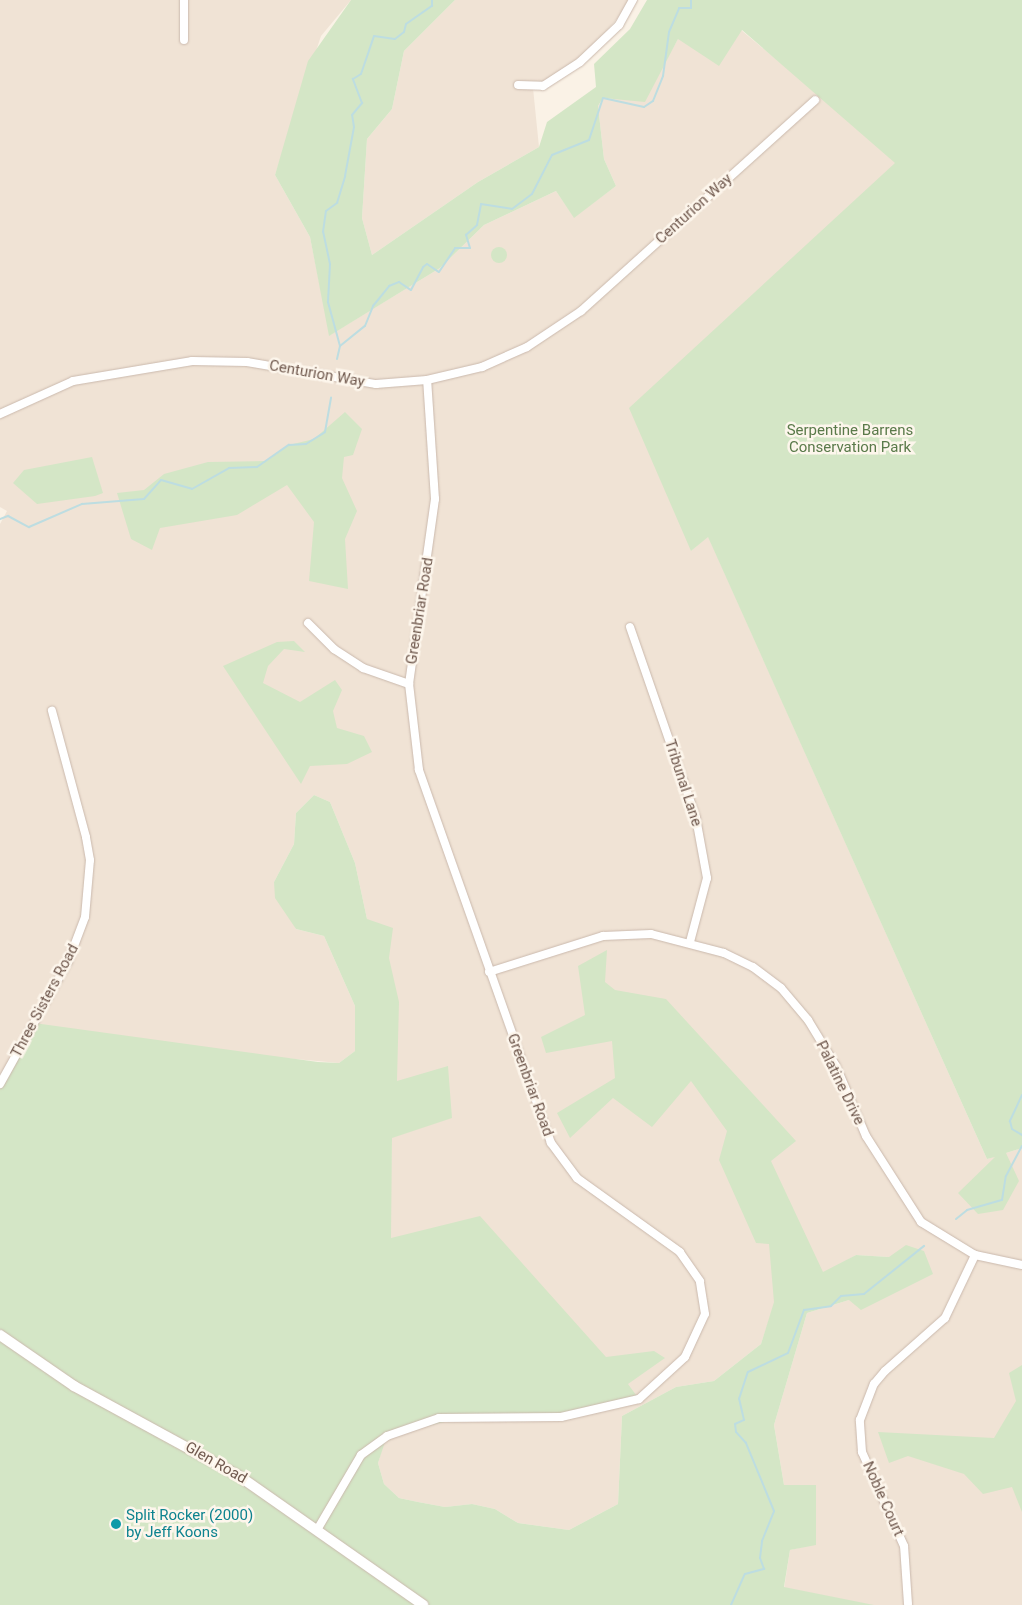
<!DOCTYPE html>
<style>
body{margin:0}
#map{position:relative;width:1022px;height:1605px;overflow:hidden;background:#faf2e6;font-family:Roboto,sans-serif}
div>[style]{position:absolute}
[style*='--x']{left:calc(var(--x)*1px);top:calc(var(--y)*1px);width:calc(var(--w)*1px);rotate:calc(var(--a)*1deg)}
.residential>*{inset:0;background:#f0e3d5}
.green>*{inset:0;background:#d4e6c6}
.round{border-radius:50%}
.stream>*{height:2px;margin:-1px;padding:0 1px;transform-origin:1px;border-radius:1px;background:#bddde1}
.roads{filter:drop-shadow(0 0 1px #cab9ad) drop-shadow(0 0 1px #cab9ad)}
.street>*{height:8px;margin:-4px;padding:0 4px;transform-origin:4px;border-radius:4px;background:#fff}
.secondary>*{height:10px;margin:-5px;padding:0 5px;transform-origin:5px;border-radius:5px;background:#fff}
.dots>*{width:14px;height:14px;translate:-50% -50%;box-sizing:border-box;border:2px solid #fdf6ec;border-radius:50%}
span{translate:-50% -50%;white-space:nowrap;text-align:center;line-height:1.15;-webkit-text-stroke:5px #fdf6ec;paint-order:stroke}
.street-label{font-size:15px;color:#70594e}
.park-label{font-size:15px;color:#5a7a4a}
.culture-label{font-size:15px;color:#0d838f}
.left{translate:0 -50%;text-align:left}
</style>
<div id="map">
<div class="residential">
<i style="clip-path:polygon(0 0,351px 0,321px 36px,275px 175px,310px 237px,330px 335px,440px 268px,484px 225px,556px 191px,574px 217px,616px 186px,604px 159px,598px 106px,603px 98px,613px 99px,664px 64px,678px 39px,741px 30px,898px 161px,691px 551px,708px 536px,987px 1159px,1022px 1148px,1022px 1605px,867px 1605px,784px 1589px,790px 1550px,816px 1544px,815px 1485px,784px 1485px,774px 1425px,807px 1313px,849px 1300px,889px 1257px,856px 1255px,775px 1302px,761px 1344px,714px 1381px,676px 1387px,622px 1416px,618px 1504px,569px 1530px,518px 1523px,495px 1509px,472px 1504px,445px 1507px,418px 1502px,399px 1498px,384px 1484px,378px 1463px,383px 1445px,392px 1138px,367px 919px,355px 863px,330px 802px,314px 795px,296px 813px,294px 844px,274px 882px,296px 929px,324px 936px,355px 1006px,355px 1051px,339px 1063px,262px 1056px,0 1084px,0 524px,7px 511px,0 507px)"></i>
<i style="clip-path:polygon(455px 0,633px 0,580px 62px,533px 88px,539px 147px,478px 182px,372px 255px,362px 218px,367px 139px,392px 109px,404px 51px)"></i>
</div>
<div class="green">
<i style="clip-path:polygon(351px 0,455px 0,404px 51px,392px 109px,367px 139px,362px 218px,372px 255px,478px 182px,539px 147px,547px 122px,596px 87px,594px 64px,630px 29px,647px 0,1022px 0,1022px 1148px,1006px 1153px,1019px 1181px,1003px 1210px,978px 1214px,958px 1193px,995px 1157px,987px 1159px,708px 537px,691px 551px,629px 408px,895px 163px,742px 30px,719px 66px,678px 39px,645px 102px,603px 98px,598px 106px,604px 159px,616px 186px,574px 218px,556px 191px,484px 225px,440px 268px,329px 336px,310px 237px,275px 175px,308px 61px)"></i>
<i class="round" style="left:491px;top:247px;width:16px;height:16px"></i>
<i style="clip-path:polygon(345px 412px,362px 429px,353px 455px,344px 457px,342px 478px,357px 511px,345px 539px,348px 589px,309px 581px,314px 522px,287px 485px,237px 515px,160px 528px,152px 550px,131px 539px,117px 493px,144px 490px,164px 474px,208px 462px,267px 461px,289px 445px,314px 439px)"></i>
<i style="clip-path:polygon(92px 457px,103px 493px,95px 496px,37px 504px,13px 483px,24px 470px)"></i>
<i style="clip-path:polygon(294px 641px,305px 652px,284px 649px,268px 666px,263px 683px,300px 702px,335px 680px,342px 690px,333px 711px,337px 728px,364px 736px,372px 752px,347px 764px,310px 766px,301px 784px,223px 666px,277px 642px)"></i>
<i style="clip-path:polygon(314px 795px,330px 802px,355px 863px,367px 919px,393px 928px,389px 958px,399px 1002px,397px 1081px,448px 1066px,452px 1118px,392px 1138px,391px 1238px,480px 1216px,606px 1357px,654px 1351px,665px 1358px,628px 1384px,639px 1399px,561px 1417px,457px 1419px,387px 1436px,378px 1463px,384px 1484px,399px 1498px,418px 1502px,445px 1507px,472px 1504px,495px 1509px,518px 1523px,569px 1530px,618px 1504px,622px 1416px,676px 1387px,714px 1381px,761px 1344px,774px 1302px,769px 1244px,756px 1243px,719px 1160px,727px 1131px,691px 1081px,652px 1127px,613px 1098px,570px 1138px,557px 1113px,615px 1078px,612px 1041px,546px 1053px,541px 1037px,585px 1015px,578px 966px,607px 950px,605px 982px,615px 990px,666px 999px,796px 1141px,771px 1161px,823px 1272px,856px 1255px,889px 1257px,906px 1245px,924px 1251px,933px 1274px,861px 1310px,849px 1300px,807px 1313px,774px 1425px,784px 1485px,816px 1485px,816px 1545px,790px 1550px,784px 1587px,874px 1605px,0 1605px,0 1084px,34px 1023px,318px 1062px,339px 1063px,355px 1051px,355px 1006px,324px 936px,296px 929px,275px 898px,274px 882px,294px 844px,296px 813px)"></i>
<i style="clip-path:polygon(1022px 1365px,1022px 1512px,1012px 1487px,983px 1494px,964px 1474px,908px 1456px,889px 1463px,878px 1432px,994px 1438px,1016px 1401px,1009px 1373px)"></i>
</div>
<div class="stream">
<i style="--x:340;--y:346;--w:32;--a:-39"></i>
<i style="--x:365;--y:326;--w:22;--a:-68"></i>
<i style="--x:373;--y:306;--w:26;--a:-51"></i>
<i style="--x:389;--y:286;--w:11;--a:-22"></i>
<i style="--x:399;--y:282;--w:14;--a:34"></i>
<i style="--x:411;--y:290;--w:26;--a:-62"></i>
<i style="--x:423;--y:267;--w:5;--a:-37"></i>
<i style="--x:427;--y:264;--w:14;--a:34"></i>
<i style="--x:439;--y:272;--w:29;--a:-56"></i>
<i style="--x:455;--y:248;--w:15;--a:0"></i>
<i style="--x:470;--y:248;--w:14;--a:-107"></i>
<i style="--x:466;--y:235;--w:15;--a:-42"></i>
<i style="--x:477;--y:225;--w:21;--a:-79"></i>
<i style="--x:481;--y:204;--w:31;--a:9"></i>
<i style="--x:512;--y:209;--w:25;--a:-37"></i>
<i style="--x:532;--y:194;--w:44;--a:-62.9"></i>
<i style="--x:552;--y:155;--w:40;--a:-22"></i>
<i style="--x:589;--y:140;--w:44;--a:-71.6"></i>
<i style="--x:603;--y:98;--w:42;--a:12.4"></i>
<i style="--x:644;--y:107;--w:11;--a:-34"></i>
<i style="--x:653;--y:101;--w:27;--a:-68"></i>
<i style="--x:663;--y:76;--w:44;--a:-82.2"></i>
<i style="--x:669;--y:32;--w:26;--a:-67"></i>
<i style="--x:679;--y:8;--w:12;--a:0"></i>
<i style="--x:691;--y:8;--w:8;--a:-90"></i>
<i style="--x:337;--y:359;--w:13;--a:-77"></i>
<i style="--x:340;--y:346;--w:46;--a:-105.3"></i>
<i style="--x:328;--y:302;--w:38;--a:-87"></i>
<i style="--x:330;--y:264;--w:33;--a:-102"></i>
<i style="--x:323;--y:232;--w:21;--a:-82"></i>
<i style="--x:326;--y:211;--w:14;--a:-36"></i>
<i style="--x:337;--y:203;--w:28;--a:-73"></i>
<i style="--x:345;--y:176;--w:50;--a:-79.6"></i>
<i style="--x:354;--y:127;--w:12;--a:-99"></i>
<i style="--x:352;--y:115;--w:16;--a:-50"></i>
<i style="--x:362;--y:103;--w:26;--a:-111"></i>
<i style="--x:353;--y:79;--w:9;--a:-32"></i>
<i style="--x:361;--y:74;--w:40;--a:-71.1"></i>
<i style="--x:374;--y:36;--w:21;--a:8"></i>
<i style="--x:395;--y:39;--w:11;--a:-38"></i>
<i style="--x:404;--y:32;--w:8;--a:-76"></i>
<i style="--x:406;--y:24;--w:32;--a:-35"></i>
<i style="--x:432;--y:6;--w:6;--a:-90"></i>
<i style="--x:0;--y:519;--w:9;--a:-21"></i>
<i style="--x:8;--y:516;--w:24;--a:28"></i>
<i style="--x:29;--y:527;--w:58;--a:-23.5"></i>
<i style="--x:82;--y:504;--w:62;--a:-4.6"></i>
<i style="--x:144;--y:499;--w:25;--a:-48"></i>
<i style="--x:161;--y:480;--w:32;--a:16"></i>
<i style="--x:192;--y:489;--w:43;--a:-29.6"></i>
<i style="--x:229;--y:468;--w:28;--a:-2"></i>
<i style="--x:257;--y:467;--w:39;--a:-35"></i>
<i style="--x:289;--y:445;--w:17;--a:-3"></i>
<i style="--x:306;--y:444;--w:22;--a:-32"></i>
<i style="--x:325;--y:432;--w:35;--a:-80"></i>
<i style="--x:1022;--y:1095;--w:29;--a:115"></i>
<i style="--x:1010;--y:1121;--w:8;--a:76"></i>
<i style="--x:1012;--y:1129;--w:12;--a:31"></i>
<i style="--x:956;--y:1219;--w:14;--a:-39"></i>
<i style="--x:967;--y:1210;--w:36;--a:-16"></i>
<i style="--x:1002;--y:1200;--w:24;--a:-81"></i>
<i style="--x:1006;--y:1176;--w:34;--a:-62"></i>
<i style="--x:731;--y:1605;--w:34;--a:-66"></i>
<i style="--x:745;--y:1574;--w:20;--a:-15"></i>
<i style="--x:764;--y:1569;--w:12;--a:-110"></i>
<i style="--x:760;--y:1558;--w:17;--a:-83"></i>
<i style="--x:762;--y:1541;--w:32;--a:-68"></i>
<i style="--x:774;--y:1511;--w:74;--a:-112.4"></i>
<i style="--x:746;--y:1443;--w:15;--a:-132"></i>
<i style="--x:736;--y:1432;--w:8;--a:-97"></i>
<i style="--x:735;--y:1424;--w:10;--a:-24"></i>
<i style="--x:744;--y:1420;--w:22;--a:-103"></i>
<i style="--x:739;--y:1399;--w:28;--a:-72"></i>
<i style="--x:748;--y:1372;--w:44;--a:-25.4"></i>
<i style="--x:788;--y:1353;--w:46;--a:-69.6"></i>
<i style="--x:804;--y:1310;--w:27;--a:-8"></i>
<i style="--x:831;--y:1306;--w:14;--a:-45"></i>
<i style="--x:841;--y:1296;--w:23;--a:-5"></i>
<i style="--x:864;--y:1294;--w:77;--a:-38.7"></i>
</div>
<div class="roads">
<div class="street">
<i style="--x:184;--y:40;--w:40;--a:-90"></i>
<i style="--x:518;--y:85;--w:25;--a:2"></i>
<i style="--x:543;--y:86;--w:44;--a:-33"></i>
<i style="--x:580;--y:62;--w:54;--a:-43.5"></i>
<i style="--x:619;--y:25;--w:29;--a:-61"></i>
<i style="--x:0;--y:414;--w:80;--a:-24.3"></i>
<i style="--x:73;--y:381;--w:121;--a:-9.5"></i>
<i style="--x:192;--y:361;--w:55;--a:1"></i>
<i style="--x:247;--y:362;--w:131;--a:9.7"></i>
<i style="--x:376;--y:384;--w:51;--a:-4.5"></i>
<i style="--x:427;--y:380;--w:57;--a:-13.3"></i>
<i style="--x:482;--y:367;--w:49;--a:-24"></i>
<i style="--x:527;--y:347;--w:65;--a:-33.7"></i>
<i style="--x:581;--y:311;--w:315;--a:-42"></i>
<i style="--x:308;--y:623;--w:37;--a:45"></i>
<i style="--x:334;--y:649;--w:35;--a:33"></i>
<i style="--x:363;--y:668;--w:49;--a:19.2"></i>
<i style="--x:630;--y:627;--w:202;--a:70.9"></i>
<i style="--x:696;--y:818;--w:61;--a:79.6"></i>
<i style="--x:707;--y:878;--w:66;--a:104.9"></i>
<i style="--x:489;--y:972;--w:120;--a:-17.5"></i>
<i style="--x:603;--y:936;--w:48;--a:-2.4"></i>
<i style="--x:651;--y:934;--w:75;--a:14.6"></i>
<i style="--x:724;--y:953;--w:32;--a:26"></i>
<i style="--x:753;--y:967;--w:35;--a:37"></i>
<i style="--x:781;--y:988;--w:42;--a:49.8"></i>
<i style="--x:808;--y:1020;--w:54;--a:58.7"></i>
<i style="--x:836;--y:1066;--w:76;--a:66.8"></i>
<i style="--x:866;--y:1136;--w:102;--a:57.4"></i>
<i style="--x:921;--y:1222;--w:63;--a:31.4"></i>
<i style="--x:975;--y:1255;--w:48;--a:12"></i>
<i style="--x:0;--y:1084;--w:140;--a:-60.9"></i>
<i style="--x:68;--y:962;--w:48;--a:-69.3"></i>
<i style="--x:85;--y:917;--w:57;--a:-85"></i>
<i style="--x:90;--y:860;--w:23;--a:-100"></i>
<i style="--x:86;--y:837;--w:131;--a:-105.1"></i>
<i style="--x:317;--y:1530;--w:87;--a:-59.6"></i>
<i style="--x:361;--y:1455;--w:32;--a:-36"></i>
<i style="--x:387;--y:1436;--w:55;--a:-19.1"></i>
<i style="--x:439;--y:1418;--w:122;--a:-0.5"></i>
<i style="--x:561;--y:1417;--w:80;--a:-13"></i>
<i style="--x:639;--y:1399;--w:62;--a:-42.4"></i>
<i style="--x:685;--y:1357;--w:47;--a:-65.1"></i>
<i style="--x:705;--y:1314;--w:33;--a:-99"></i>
<i style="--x:700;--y:1281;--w:35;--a:-125"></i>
<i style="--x:680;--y:1252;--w:127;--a:-144.3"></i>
<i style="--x:577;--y:1178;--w:44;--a:-126.6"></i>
<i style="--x:551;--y:1143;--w:396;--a:-109.5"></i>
<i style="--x:419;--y:770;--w:87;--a:-96.6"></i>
<i style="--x:409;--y:684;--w:187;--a:-82"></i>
<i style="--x:435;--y:499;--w:119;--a:-93.8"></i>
<i style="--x:908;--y:1604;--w:58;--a:-93.9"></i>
<i style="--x:904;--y:1546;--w:103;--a:-114.1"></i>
<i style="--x:862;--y:1452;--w:32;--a:-94"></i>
<i style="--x:860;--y:1420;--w:39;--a:-69"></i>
<i style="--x:874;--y:1384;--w:17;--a:-50"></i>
<i style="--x:885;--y:1371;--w:80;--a:-41.5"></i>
<i style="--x:945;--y:1318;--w:70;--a:-64.5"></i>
</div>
<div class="secondary">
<i style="--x:0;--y:1335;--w:90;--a:34.6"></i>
<i style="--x:74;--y:1386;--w:188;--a:28.6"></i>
<i style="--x:239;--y:1476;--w:225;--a:35"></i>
</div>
</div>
<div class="dots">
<i style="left:116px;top:1524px;background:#0f9aa8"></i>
</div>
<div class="street-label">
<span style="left:694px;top:209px;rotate:-42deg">Centurion Way</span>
<span style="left:317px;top:374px;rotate:10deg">Centurion Way</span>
<span style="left:420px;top:611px;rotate:-81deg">Greenbriar Road</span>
<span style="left:683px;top:783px;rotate:72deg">Tribunal Lane</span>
<span style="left:45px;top:1001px;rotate:-62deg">Three Sisters Road</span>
<span style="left:840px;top:1083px;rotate:64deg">Palatine Drive</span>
<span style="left:530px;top:1085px;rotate:70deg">Greenbriar Road</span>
<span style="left:216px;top:1463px;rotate:30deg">Glen Road</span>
<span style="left:883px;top:1499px;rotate:66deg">Noble Court</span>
</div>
<div class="park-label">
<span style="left:850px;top:439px">Serpentine Barrens<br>Conservation Park</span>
</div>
<div class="culture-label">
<span class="left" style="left:126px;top:1524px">Split Rocker (2000)<br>by Jeff Koons</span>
</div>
</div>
